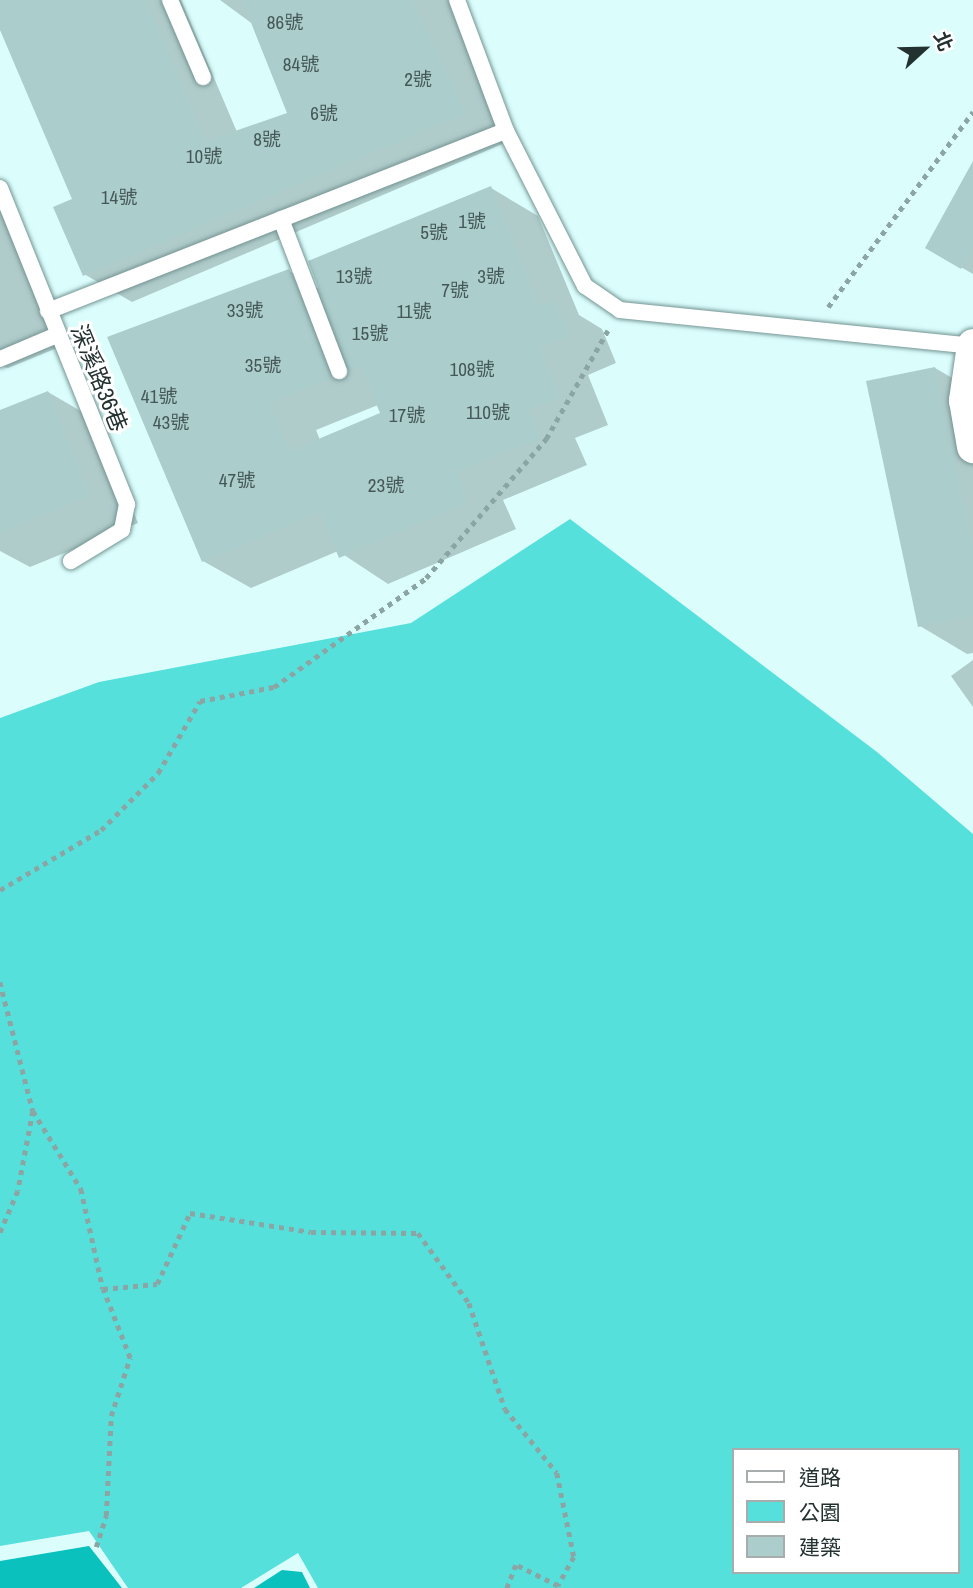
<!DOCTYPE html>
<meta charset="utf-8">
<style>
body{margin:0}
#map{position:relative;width:973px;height:1588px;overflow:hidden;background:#dbfefd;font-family:"Archivo Narrow","Noto Sans TC",sans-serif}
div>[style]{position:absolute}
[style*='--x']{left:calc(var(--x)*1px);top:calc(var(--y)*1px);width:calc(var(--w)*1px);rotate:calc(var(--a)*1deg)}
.green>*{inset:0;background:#56e0dc}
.water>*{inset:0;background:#0ac1be}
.shadow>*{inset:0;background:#0003}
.building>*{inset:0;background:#abcdcc}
.path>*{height:4.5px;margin-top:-2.25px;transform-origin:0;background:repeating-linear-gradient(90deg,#8ba5a4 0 5px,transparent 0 10px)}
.roads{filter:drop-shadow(0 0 2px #749493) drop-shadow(0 0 2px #749493)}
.lane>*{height:16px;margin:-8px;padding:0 8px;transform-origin:8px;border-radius:8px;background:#fff}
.street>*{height:33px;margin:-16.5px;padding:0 16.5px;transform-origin:16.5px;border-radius:16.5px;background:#fff}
span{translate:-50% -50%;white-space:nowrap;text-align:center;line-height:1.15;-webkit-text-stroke:6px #fff;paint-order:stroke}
.number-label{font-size:19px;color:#455857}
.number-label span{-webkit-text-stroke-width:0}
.street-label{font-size:23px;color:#233130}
.legend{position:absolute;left:732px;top:1448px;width:228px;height:126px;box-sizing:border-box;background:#fff;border:2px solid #a7adac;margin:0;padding:9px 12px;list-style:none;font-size:21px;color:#233130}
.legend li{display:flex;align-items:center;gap:14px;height:35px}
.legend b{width:35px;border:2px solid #a7adac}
.north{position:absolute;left:889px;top:14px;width:70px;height:70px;-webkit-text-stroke:5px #fff;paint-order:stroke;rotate:68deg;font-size:19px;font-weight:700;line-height:28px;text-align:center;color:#233130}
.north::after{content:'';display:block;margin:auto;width:24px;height:32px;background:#233130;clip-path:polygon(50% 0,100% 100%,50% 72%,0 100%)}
</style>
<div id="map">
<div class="green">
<i style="clip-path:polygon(evenodd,570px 519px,877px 752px,973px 834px,973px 1588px,318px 1588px,298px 1553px,241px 1588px,128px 1588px,89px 1531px,0 1546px,0 718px,99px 682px,411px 623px,570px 519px,733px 1450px,957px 1450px,957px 1572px,733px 1572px,733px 1450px)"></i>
</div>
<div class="water">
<i style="clip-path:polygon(89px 1546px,122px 1588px,0 1588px,0 1561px)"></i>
<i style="clip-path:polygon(282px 1570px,302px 1572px,310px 1588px,254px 1588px)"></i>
</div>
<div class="shadow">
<i style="clip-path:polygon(0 0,181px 0,237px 132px,289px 114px,254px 25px,220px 0,451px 0,512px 140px,132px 302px,84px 274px,74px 200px,0 25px)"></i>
<i style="clip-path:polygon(973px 165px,973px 274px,927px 248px)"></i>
<i style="clip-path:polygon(evenodd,491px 188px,538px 216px,579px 315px,602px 329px,616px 363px,588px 375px,608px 425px,575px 438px,587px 465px,503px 500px,516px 529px,388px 584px,338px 551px,251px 588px,203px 561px,289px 271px,321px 290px,491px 188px,378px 405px,382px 414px,320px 440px,316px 430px,378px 405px)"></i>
<i style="clip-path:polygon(0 194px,62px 346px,8px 368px,0 366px)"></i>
<i style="clip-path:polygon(935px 368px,973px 390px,973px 653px,967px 654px,920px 626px)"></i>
<i style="clip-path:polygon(48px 392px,96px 420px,138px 523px,30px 567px,0 551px,0 411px)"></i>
<i style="clip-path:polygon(973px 660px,973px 707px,951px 676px)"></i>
</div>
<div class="building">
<i style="clip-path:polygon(0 0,146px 0,206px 141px,287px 113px,242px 0,413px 0,466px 113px,83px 276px,53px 207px,72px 199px,0 30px)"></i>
<i style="clip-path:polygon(973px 161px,973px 248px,961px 269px,925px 248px)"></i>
<i style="clip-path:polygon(491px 186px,540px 306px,555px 300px,570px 336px,541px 348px,561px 397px,529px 410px,541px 438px,457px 472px,469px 502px,339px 558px,320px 512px,202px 562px,107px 337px,289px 269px,331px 378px,270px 403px,290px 451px,380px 413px,360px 366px,349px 370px,308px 261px)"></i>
<i style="clip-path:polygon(935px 367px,973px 546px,973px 616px,918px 627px,866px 381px)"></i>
<i style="clip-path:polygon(48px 391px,91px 495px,0 533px,0 410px)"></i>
</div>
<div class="path">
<i style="--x:828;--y:307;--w:243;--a:-53.4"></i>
<i style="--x:0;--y:890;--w:117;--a:-30.7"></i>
<i style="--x:101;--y:830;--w:81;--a:-45"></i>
<i style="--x:158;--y:773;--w:83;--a:-59.7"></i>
<i style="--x:200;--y:701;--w:75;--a:-10.7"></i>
<i style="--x:274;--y:687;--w:187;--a:-35.6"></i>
<i style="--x:426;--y:578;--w:184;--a:-49.2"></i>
<i style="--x:546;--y:439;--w:125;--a:-60.4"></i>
<i style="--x:0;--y:982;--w:133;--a:75.7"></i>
<i style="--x:33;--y:1111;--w:81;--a:100.6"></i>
<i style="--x:18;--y:1191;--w:46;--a:113.2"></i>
<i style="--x:33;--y:1111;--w:92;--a:58.4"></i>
<i style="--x:81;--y:1189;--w:102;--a:77.6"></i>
<i style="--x:103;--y:1289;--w:54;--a:-5.3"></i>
<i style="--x:157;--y:1284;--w:78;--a:-65.1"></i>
<i style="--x:190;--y:1213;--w:122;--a:8.9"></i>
<i style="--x:311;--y:1232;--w:107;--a:0.5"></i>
<i style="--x:418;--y:1233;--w:87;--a:53.9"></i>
<i style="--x:469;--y:1303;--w:112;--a:71.2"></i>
<i style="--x:505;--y:1409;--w:82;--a:50.9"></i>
<i style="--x:557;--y:1473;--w:86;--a:78.6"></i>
<i style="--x:574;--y:1557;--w:33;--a:119"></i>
<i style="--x:558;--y:1586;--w:47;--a:-153.4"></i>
<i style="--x:516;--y:1565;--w:25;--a:111"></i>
<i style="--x:96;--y:1547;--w:33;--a:-72"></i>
<i style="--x:106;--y:1516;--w:100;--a:-87.1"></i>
<i style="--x:111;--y:1416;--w:61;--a:-71.9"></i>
<i style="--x:130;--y:1358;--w:74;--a:-111.4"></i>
</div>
<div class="roads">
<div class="lane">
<i style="--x:170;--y:0;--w:84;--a:66.8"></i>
<i style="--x:457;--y:0;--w:140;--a:69.5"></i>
<i style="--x:506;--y:131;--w:174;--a:63"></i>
<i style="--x:585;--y:286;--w:42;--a:34.4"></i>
<i style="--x:620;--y:310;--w:355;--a:5.8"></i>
<i style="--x:0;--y:188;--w:341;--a:68.1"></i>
<i style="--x:127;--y:504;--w:26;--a:101"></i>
<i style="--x:122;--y:530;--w:60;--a:148.7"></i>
<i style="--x:281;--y:219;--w:163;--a:69.1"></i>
<i style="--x:48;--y:311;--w:492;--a:-21.5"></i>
<i style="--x:0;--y:359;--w:62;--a:-22.8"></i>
</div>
<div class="street">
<i style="--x:973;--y:345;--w:56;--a:98.3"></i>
<i style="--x:965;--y:400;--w:47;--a:80.1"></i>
</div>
</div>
<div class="number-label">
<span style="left:285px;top:23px">86號</span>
<span style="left:301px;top:65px">84號</span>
<span style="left:418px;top:80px">2號</span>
<span style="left:324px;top:114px">6號</span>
<span style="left:267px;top:140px">8號</span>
<span style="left:204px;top:157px">10號</span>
<span style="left:119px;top:198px">14號</span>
<span style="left:472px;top:222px">1號</span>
<span style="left:434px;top:233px">5號</span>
<span style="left:354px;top:277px">13號</span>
<span style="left:491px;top:277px">3號</span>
<span style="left:455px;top:291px">7號</span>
<span style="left:245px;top:311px">33號</span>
<span style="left:414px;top:312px">11號</span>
<span style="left:370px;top:334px">15號</span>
<span style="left:263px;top:366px">35號</span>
<span style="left:472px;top:370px">108號</span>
<span style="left:159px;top:397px">41號</span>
<span style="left:488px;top:413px">110號</span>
<span style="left:407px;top:416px">17號</span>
<span style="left:171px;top:423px">43號</span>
<span style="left:237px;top:481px">47號</span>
<span style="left:386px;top:486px">23號</span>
</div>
<div class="street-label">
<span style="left:99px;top:378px;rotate:68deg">深溪路36巷</span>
</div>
<ul class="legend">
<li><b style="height:9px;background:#fff"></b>道路</li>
<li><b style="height:19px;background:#56e0dc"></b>公園</li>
<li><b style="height:19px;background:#abcdcc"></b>建築</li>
</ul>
<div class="north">北</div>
</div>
